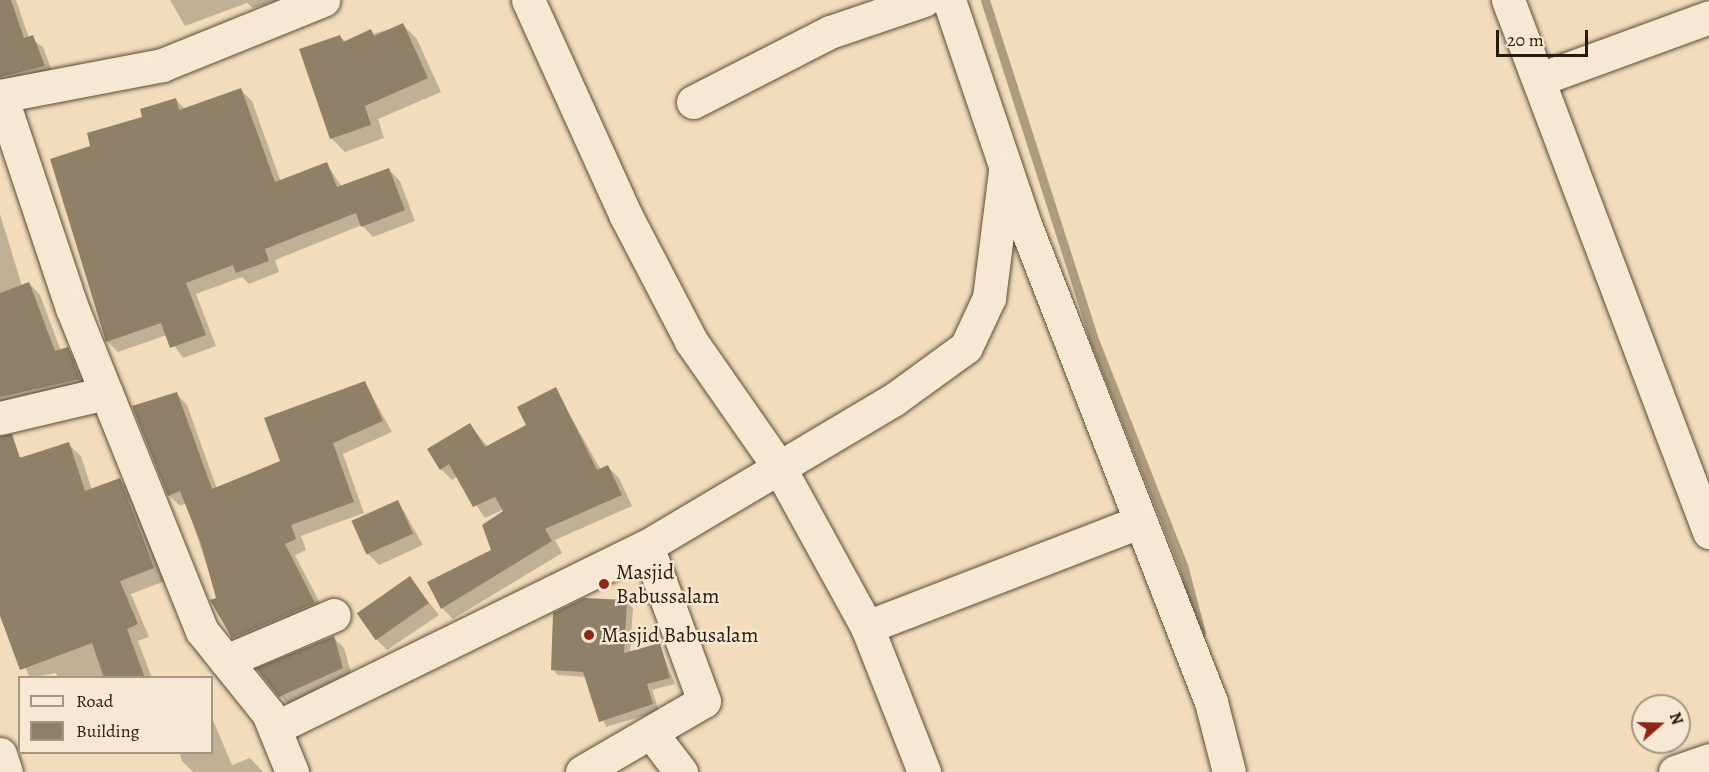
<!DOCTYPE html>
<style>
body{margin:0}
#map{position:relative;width:1709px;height:772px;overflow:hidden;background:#f3dcbc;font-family:Alegreya,serif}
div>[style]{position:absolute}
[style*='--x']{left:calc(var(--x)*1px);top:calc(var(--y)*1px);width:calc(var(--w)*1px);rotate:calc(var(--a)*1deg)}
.shadow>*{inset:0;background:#0003}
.stream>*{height:9px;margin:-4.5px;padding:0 4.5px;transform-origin:4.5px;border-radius:4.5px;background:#ae9b80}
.building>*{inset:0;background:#918068;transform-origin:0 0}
.roads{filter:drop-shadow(0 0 2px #5a4c38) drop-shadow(0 0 2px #5a4c38)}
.minor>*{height:33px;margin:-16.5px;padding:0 16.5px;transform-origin:16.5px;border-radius:16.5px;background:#f7e8d3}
.dots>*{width:16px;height:16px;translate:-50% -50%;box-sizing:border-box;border:3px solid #f7e8d3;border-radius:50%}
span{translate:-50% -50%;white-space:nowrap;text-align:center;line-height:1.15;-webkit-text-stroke:4.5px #f7e8d3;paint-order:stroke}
.poi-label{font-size:21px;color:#271c0c}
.left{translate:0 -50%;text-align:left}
.legend{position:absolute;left:18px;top:676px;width:195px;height:78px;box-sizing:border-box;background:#f7e8d3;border:2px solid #a49683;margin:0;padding:8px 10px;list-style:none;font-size:18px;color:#271c0c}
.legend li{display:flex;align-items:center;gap:12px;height:30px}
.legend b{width:30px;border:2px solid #a49683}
.north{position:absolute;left:1631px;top:694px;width:60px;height:60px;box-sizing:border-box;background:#f7e8d3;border:2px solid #a49683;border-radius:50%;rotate:70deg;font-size:16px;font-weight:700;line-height:24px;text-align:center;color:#271c0c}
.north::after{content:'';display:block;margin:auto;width:21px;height:27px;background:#8f2418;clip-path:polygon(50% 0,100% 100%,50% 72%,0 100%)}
.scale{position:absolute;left:1496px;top:30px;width:92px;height:27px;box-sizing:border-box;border:3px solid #271c0c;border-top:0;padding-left:8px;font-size:18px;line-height:21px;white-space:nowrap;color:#271c0c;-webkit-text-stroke:4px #f7e8d3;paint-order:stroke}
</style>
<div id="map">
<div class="shadow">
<i style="clip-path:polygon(0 0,16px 0,29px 38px,43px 47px,54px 76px,0 91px)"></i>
<i style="clip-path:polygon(170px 0,279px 0,253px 8px,247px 3px,185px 26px)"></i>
<i style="clip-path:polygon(403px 25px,417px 39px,441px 92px,378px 119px,384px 138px,345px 152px,331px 138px,340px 36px,346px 42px)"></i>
<i style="clip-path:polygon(241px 90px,252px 101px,281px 182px,326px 163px,342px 187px,389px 170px,400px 181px,415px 221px,373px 237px,362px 225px,275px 260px,279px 272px,249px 284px,242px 277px,196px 294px,216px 346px,183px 358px,167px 335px,118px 352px,107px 341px,92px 147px,176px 100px,185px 109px)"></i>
<i style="clip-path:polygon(0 214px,22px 286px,29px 283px,40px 295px,61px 351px,67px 349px,78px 360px,90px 390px,0 413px)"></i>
<i style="clip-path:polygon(365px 383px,392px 432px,343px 454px,364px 513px,301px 536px,306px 550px,295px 555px,325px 613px,244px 648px,233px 637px,218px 599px,186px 503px,180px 506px,169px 495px,177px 394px,187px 405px,217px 489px,282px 462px)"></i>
<i style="clip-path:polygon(555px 389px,601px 470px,608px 467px,619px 478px,632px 506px,555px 540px,562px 553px,453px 619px,442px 608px,493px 551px,509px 507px,485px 518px,457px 477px,452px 480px,441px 469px,470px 425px,488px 447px,528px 426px)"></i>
<i style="clip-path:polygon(68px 444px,81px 456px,92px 490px,120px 480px,132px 492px,165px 581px,131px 594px,149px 637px,138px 641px,152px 678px,58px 678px,56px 673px,30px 678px,0 612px,0 463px)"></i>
<i style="clip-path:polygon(398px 501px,423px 545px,379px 565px,368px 554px)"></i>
<i style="clip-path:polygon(409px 578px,439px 615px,387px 650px,376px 639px)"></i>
<i style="clip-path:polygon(626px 602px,633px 608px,630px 653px,659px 644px,675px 684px,652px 690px,659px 711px,606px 727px,586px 677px,558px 675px,552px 669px)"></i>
<i style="clip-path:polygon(333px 637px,344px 648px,353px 679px,291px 707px,280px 696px)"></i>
<i style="clip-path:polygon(212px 718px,232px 765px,250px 758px,263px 772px,193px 772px,182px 761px,179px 752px,212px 752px)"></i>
</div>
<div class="stream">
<i style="--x:985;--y:0;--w:354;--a:72.2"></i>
<i style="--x:1093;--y:337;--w:245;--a:68.5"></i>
<i style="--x:1183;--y:565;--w:70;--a:75.2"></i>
</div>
<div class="building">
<i style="clip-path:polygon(0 0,11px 0,24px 38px,33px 35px,45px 66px,0 77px)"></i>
<i style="clip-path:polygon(403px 23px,428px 78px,365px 106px,371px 125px,330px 139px,299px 49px,340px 35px,343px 42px,371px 29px,374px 36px)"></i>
<i style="clip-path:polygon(241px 88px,275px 182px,327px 162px,337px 187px,389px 168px,405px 210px,361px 227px,356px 213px,265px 249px,269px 261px,236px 273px,233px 265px,186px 283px,206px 335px,170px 348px,161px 323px,106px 342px,50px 159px,90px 146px,87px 133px,142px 117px,140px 109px,176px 98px,179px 110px)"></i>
<i style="clip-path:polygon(29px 282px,55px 351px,68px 347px,80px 379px,0 397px,0 293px)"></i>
<i style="clip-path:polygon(365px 381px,383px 421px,333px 443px,354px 502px,291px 525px,296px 539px,285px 544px,315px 603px,232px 638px,210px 600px,216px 598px,201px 544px,180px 491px,168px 496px,132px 406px,177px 392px,212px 489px,280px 461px,264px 418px)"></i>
<i style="clip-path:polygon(556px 387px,597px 470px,608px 465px,622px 495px,545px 529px,552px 541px,441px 609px,427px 582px,491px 550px,482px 525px,503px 511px,495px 497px,473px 507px,449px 464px,440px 470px,427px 449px,470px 423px,485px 447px,526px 425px,517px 407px)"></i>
<i style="clip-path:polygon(12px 434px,20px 458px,69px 442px,85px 491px,120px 478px,154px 568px,120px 581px,138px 624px,127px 629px,145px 678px,104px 678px,92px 643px,20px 670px,0 616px,0 436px)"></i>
<i style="left:398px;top:500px;width:37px;height:51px;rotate:66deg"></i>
<i style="left:410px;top:576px;width:33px;height:65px;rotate:55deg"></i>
<i style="clip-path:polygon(584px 598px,627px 600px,624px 653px,660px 643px,670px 678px,647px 684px,653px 704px,599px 722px,583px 672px,551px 670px,553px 613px)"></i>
<i style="clip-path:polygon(334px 636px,343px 668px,279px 697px,256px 668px)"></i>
</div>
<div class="roads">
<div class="minor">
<i style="--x:528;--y:0;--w:237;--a:65.6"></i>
<i style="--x:626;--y:216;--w:141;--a:62.5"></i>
<i style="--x:691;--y:341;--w:154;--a:55.1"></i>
<i style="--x:779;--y:467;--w:183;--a:61.2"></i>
<i style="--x:867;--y:627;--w:156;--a:68.5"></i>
<i style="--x:949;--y:0;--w:240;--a:71.3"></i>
<i style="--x:1026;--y:227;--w:510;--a:68.72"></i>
<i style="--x:1211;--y:702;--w:72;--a:75.6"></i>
<i style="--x:1508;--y:0;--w:569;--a:69.3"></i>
<i style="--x:1540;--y:79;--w:180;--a:-20.1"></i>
<i style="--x:0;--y:96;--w:165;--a:-10.8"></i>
<i style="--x:162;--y:65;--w:174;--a:-22"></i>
<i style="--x:1;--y:96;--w:224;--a:71.5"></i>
<i style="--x:72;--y:308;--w:348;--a:68.1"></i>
<i style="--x:202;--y:631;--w:105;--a:51.2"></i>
<i style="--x:268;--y:713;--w:64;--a:67.9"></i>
<i style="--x:693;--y:102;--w:154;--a:-27.1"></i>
<i style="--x:830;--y:32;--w:99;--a:-18.8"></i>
<i style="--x:0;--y:418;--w:109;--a:-13.3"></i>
<i style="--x:867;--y:627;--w:292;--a:-21.1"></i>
<i style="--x:226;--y:661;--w:117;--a:-23.1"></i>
<i style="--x:275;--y:728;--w:414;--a:-26.1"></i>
<i style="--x:652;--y:734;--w:48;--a:52.7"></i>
<i style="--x:0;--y:754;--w:19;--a:72"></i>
<i style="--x:582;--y:772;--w:141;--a:-30.2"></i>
<i style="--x:704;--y:701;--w:165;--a:-110.2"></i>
<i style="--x:647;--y:546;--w:286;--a:-30.7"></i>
<i style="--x:893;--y:400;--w:90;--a:-36"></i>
<i style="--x:966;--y:347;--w:54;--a:-64.9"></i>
<i style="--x:989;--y:298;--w:127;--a:-82.8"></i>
<i style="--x:1675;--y:772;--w:36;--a:-19"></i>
</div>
</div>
<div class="dots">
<i style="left:604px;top:584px;background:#8f2418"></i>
<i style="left:589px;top:635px;background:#8f2418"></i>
</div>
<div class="poi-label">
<span class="left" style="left:616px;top:584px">Masjid<br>Babussalam</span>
<span class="left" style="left:601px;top:635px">Masjid Babusalam</span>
</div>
<ul class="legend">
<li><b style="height:8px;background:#f7e8d3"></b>Road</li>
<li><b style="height:16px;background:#918068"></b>Building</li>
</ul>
<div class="north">N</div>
<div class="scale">20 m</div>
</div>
